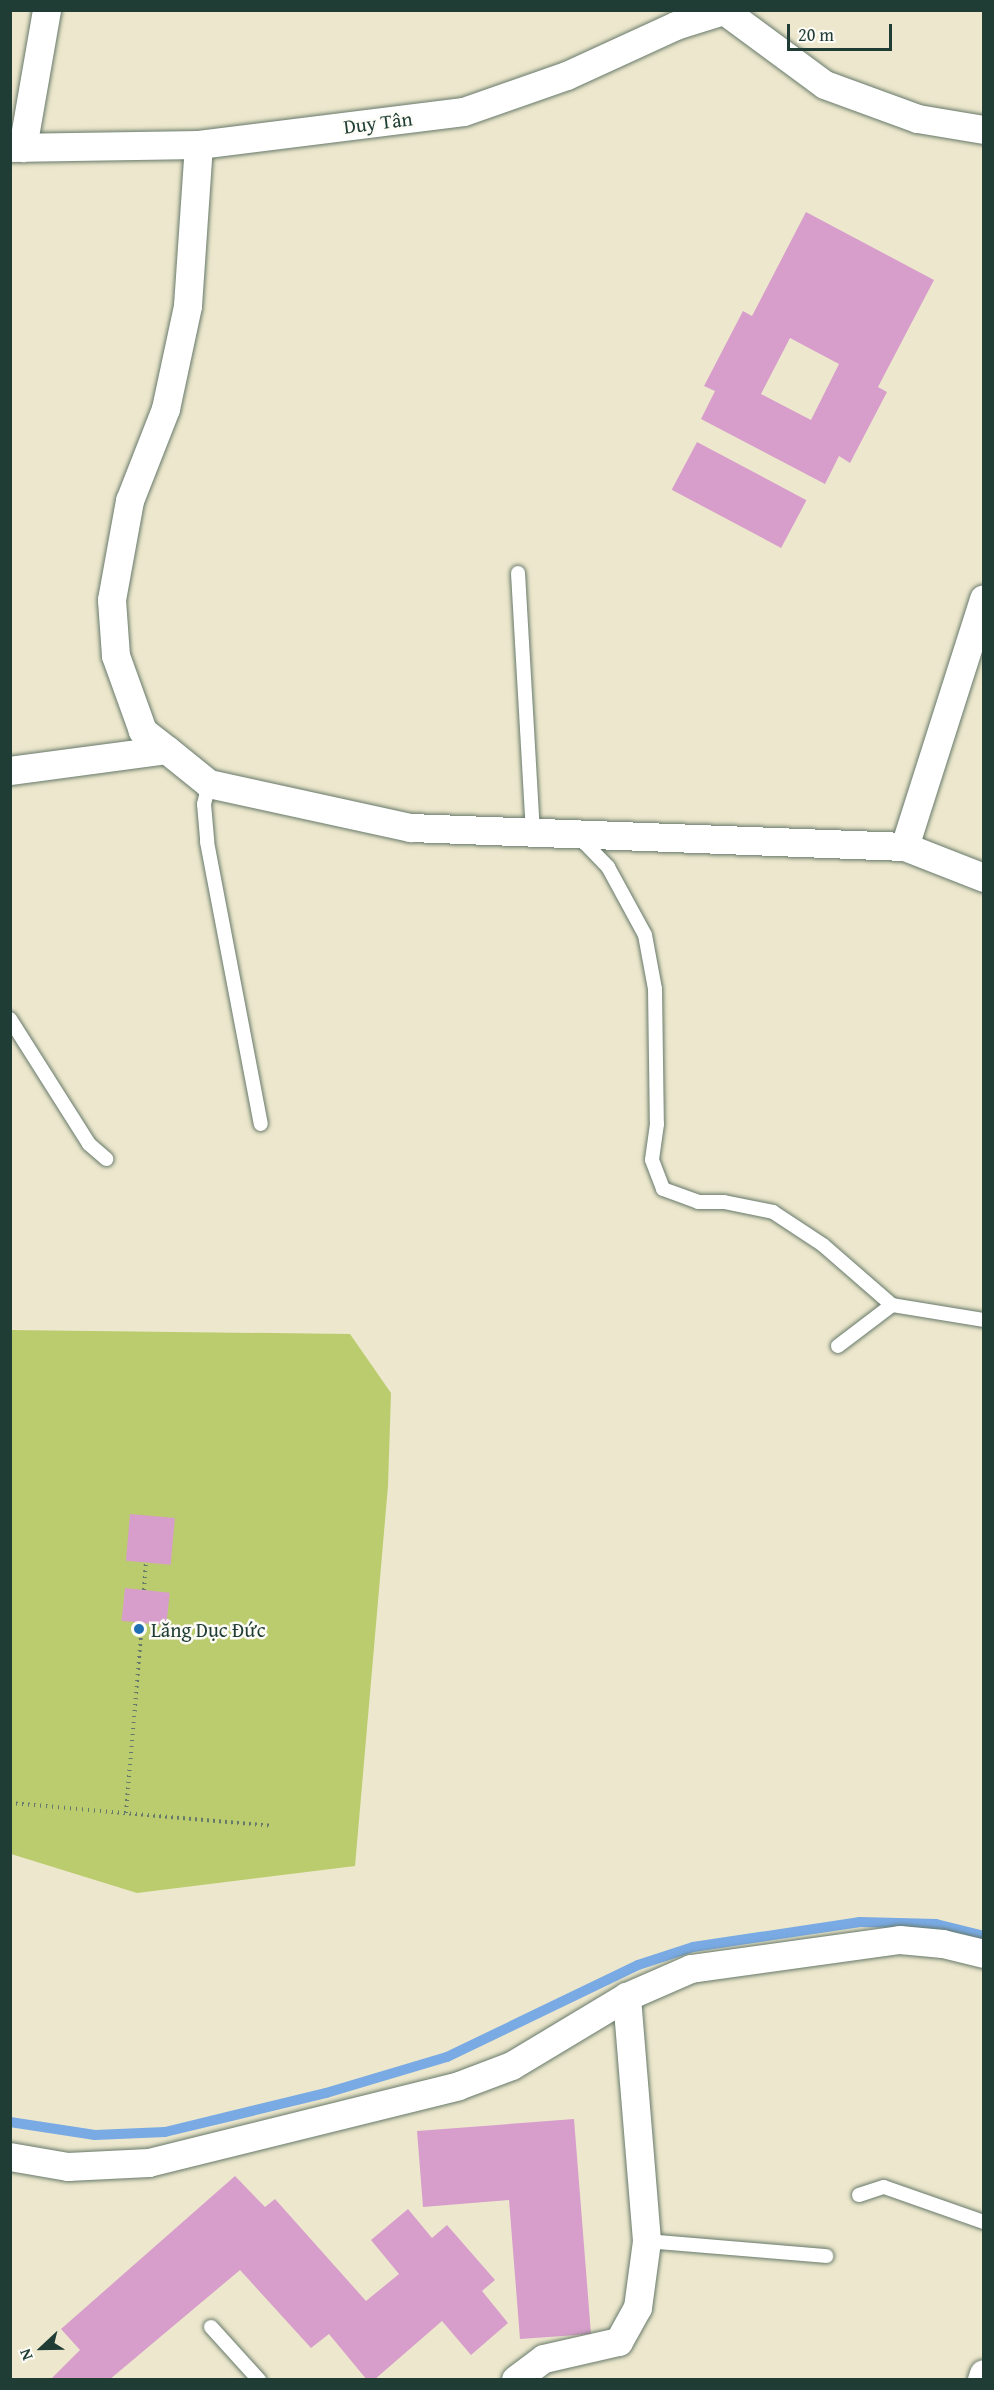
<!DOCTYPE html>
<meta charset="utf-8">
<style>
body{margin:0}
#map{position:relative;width:994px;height:2390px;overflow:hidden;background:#ede8cd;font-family:"Gentium Book Plus",serif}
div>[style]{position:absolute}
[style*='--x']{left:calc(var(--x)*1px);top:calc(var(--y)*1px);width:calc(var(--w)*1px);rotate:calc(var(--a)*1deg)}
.green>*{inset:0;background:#bbcc6f}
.stream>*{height:10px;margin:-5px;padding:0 5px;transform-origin:5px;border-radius:5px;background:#79aae4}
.building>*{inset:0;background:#d79ecb;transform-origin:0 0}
.path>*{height:4px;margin-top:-2px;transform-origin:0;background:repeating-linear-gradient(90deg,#67796a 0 1.5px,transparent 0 6px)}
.roads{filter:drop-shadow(0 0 2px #67796a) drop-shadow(0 0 2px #67796a)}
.lane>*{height:14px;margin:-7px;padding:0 7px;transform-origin:7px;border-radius:7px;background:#fff}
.street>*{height:28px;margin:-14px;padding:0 14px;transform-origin:14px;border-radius:14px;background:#fff}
.dots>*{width:16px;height:16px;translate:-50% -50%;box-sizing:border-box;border:3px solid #fdfcf7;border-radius:50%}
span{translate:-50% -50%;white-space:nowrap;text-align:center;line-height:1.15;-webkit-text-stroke:5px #fdfcf7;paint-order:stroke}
.street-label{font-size:20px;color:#1f3d34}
.poi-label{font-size:20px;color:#1f3d34}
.left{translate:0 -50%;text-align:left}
.frame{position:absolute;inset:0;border:12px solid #1f3d34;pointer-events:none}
.north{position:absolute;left:12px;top:2318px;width:60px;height:60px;-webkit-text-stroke:4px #fdfcf7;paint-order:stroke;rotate:248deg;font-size:16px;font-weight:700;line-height:24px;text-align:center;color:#1f3d34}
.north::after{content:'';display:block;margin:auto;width:21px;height:27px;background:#1f3d34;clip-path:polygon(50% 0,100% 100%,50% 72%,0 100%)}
.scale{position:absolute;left:787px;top:24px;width:105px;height:27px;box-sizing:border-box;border:3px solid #1f3d34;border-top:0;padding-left:8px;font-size:18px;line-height:21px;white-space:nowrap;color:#1f3d34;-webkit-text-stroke:4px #fdfcf7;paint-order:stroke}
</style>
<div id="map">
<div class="green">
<i style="clip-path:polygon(11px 1330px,350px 1334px,391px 1393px,388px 1486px,355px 1866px,137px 1893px,11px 1854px)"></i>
</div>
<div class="stream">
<i style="--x:10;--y:2122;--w:86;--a:8.7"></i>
<i style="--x:95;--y:2135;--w:70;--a:-2.5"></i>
<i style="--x:165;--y:2132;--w:166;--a:-13.6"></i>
<i style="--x:326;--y:2093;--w:126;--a:-16.6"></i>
<i style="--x:447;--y:2057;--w:212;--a:-25.7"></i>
<i style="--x:638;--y:1965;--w:58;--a:-18.1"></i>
<i style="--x:693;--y:1947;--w:169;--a:-8.5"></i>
<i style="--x:860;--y:1922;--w:76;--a:1.5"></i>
<i style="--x:936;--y:1924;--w:49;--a:14"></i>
</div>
<div class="building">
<i style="clip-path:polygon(evenodd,806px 212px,934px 280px,878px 387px,887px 392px,850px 463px,839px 456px,825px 484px,701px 419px,715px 391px,704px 386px,743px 311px,752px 316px,806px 212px,790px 338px,839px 364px,811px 420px,761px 394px,790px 338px)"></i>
<i style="left:697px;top:442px;width:124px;height:54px;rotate:28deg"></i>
<i style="left:130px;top:1514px;width:45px;height:47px;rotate:5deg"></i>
<i style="left:125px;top:1588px;width:45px;height:33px;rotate:6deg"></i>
<i style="clip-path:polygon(574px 2119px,591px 2334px,520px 2339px,509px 2200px,423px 2207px,417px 2131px)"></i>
<i style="clip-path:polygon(235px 2176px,265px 2207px,275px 2199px,366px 2301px,399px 2274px,371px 2240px,408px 2209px,432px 2238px,447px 2225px,495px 2280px,482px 2291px,508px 2323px,471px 2355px,442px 2321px,374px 2380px,367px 2380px,329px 2334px,311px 2348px,240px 2270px,109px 2380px,50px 2380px,80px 2350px,61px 2329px)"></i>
</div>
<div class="path">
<i style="--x:144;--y:1590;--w:28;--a:-86"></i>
<i style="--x:10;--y:1803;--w:262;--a:5"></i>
<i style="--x:126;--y:1813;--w:191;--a:-85.2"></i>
</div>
<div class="roads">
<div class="lane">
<i style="--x:518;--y:573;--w:259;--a:86.7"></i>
<i style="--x:209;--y:784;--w:21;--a:104"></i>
<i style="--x:204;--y:804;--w:38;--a:85"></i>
<i style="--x:207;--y:842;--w:287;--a:79.2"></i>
<i style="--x:579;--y:837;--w:42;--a:46"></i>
<i style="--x:608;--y:867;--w:77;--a:61.4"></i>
<i style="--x:645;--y:935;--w:55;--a:79.5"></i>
<i style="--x:655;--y:989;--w:135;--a:89.2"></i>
<i style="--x:657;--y:1124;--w:36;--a:98"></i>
<i style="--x:652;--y:1160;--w:31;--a:69"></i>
<i style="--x:663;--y:1189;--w:37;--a:20"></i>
<i style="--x:698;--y:1202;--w:26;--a:0"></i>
<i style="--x:724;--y:1202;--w:50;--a:11.5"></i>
<i style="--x:773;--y:1212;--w:60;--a:33.4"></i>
<i style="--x:823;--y:1245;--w:91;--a:41"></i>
<i style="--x:10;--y:1019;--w:148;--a:57.7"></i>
<i style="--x:89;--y:1144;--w:23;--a:41"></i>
<i style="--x:838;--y:1346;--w:68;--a:-37.2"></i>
<i style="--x:892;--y:1305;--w:93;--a:9.3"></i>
<i style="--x:859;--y:2195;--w:26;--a:-18"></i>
<i style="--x:884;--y:2187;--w:106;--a:19.3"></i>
<i style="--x:647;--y:2241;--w:180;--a:4.8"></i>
<i style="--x:211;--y:2327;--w:72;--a:47.8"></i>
</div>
<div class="street">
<i style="--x:726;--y:12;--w:123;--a:36.4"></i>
<i style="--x:825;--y:85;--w:99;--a:20.1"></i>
<i style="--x:918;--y:119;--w:67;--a:9.5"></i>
<i style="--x:10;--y:148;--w:189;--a:-0.9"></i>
<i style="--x:199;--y:145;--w:267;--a:-7.1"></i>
<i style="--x:464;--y:112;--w:109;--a:-19.3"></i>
<i style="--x:567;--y:76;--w:120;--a:-24.6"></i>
<i style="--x:676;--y:26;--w:53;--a:-17.4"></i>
<i style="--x:23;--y:148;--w:140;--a:-80.1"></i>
<i style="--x:167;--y:750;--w:31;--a:-142"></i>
<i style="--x:143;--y:731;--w:80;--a:-109.8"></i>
<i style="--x:116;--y:656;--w:56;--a:-94.1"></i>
<i style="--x:112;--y:600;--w:101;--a:-79.7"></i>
<i style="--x:130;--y:501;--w:99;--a:-68.6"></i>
<i style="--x:166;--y:409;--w:105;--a:-77.9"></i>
<i style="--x:188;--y:306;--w:161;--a:-86.1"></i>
<i style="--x:10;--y:771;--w:158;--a:-7.6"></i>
<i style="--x:167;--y:750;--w:54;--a:39"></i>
<i style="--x:209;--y:784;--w:207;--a:12.3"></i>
<i style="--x:411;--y:828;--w:494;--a:2.2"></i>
<i style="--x:905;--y:847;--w:85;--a:21.4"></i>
<i style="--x:905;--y:847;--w:260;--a:-72.3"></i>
<i style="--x:10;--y:2157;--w:59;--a:9.8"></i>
<i style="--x:68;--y:2167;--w:81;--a:-2.8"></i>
<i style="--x:149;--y:2163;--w:319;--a:-13.9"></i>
<i style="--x:459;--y:2086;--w:57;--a:-20.7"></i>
<i style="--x:512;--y:2066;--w:134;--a:-31"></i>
<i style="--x:627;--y:1997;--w:70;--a:-23.6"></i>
<i style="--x:691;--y:1969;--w:211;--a:-7.9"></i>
<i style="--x:900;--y:1940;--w:43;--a:5.3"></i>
<i style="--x:943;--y:1944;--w:42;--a:13.7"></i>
<i style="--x:516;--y:2380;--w:35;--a:-37"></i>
<i style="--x:544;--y:2359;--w:77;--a:-12.8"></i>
<i style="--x:619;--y:2342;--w:39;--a:-61"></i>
<i style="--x:638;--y:2308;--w:68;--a:-82.3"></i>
<i style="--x:647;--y:2241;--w:245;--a:-94.7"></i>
<i style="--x:982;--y:2380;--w:6;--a:-72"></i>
</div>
</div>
<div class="dots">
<i style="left:139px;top:1629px;background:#1f6fb2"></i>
</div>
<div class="street-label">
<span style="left:378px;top:122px;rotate:-7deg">Duy Tân</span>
</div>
<div class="poi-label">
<span class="left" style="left:151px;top:1629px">Lăng Dục Đức</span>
</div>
<div class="frame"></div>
<div class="north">N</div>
<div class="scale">20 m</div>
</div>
